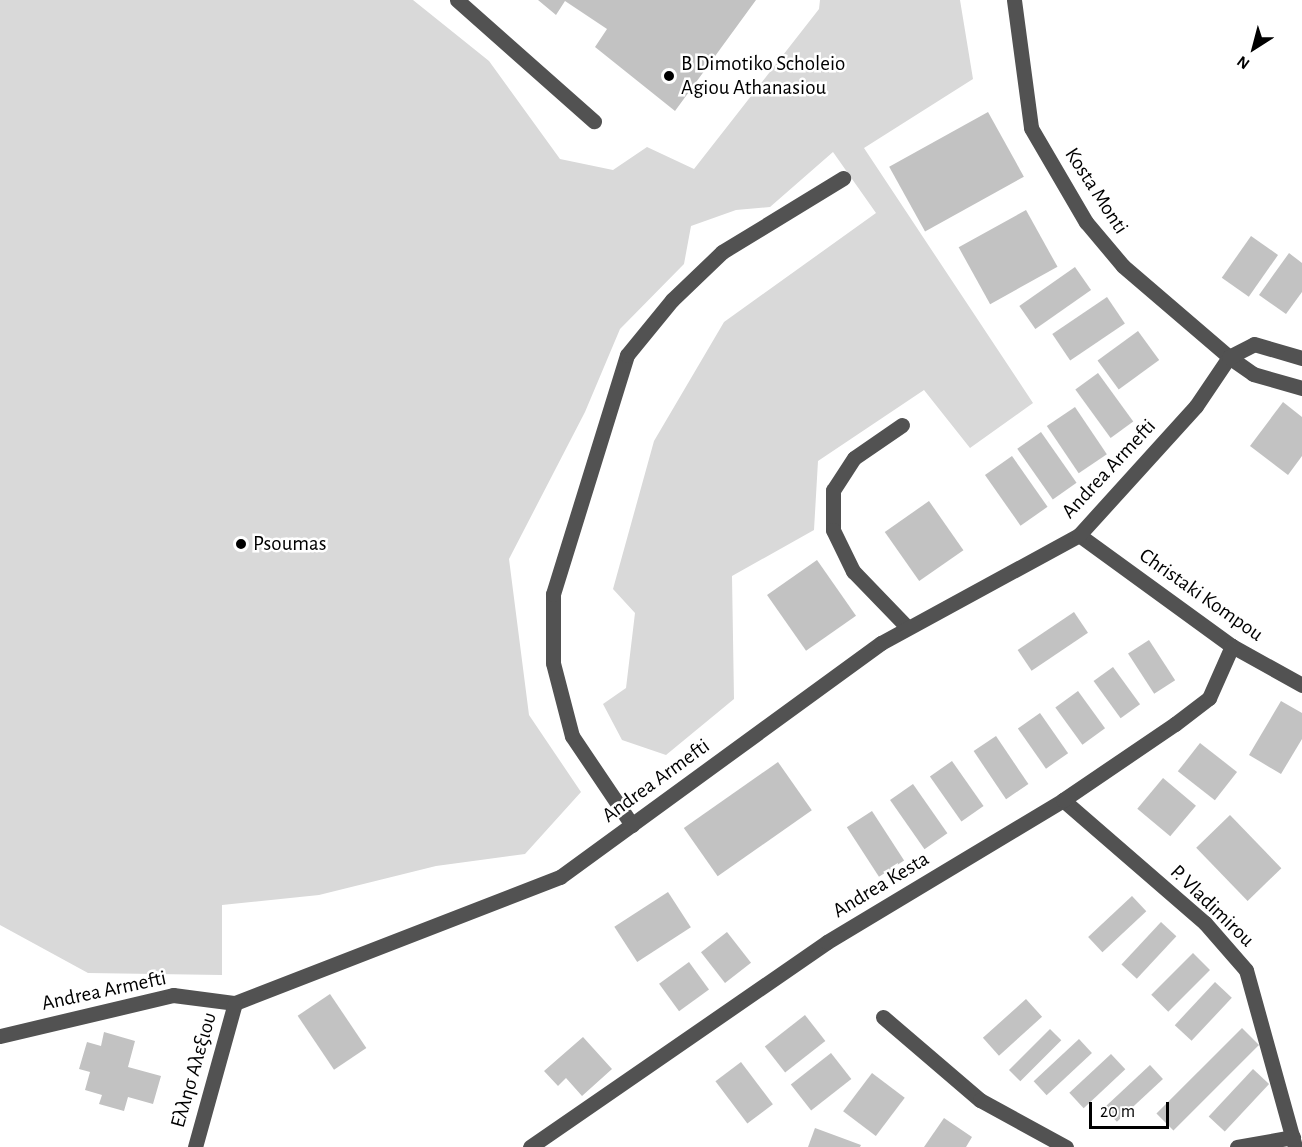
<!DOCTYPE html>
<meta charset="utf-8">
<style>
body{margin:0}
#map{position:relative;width:1302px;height:1147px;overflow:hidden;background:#fff;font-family:"Alegreya Sans",sans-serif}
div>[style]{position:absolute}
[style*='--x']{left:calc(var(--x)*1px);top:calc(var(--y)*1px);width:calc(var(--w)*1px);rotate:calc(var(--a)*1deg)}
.green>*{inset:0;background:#d9d9d9}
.building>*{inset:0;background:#c2c2c2;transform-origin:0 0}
.minor>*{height:15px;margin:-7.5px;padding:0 7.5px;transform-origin:7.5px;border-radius:7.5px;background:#525252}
.dots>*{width:16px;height:16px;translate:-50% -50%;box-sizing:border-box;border:3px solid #fff;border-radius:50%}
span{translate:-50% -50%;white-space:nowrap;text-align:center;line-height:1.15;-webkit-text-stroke:5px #fff;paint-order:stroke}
.poi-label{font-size:21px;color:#000}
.left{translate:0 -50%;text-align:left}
.street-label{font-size:21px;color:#000}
.north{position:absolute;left:1224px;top:18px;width:60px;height:60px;-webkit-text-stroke:4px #fff;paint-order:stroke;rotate:216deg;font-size:16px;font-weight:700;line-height:24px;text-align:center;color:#000}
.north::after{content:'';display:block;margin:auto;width:21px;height:27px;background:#000;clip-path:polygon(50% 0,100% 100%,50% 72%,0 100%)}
.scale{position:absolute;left:1089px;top:1102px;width:80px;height:27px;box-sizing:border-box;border:3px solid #000;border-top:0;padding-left:8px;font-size:18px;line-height:21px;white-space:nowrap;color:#000;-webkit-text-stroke:4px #fff;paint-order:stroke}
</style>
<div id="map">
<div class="green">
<i style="clip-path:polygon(0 0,413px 0,489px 61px,560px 159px,613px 170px,647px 147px,694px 169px,819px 9px,820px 0,960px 0,973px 79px,864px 148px,1033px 403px,970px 448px,924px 390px,818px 461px,814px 530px,732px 576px,734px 699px,666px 755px,622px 740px,603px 704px,626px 688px,635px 613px,613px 589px,654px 441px,724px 322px,876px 213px,833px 152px,770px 207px,736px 210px,691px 226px,684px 264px,620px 329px,585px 412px,509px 559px,529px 715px,581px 792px,525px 854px,436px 866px,319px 895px,222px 905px,222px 975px,88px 973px,0 925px)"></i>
</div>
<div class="building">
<i style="clip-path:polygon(538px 0,756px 0,675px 111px,595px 47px,607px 29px,565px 1px,556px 15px)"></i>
<i style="left:988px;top:112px;width:74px;height:113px;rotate:61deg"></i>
<i style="left:1026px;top:210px;width:65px;height:77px;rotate:61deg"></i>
<i style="left:1251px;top:236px;width:33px;height:51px;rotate:35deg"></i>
<i style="clip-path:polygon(1289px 253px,1302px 263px,1302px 292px,1286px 314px,1259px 295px)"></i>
<i style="left:1075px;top:267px;width:28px;height:68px;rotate:55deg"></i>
<i style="left:1107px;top:297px;width:32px;height:66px;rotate:56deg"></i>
<i style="left:1138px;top:331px;width:36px;height:50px;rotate:54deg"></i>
<i style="left:1098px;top:373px;width:60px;height:28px;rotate:54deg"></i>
<i style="clip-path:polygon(1283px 402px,1302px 417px,1302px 456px,1288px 475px,1250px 446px)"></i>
<i style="left:1075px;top:407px;width:57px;height:34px;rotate:56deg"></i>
<i style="left:1041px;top:432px;width:62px;height:29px;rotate:55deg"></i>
<i style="left:1012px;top:456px;width:62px;height:33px;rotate:55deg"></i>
<i style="left:929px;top:501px;width:60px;height:54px;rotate:55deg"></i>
<i style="left:817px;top:560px;width:68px;height:61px;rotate:55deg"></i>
<i style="left:1074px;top:612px;width:25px;height:68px;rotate:56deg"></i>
<i style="left:1149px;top:640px;width:48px;height:25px;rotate:57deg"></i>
<i style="left:1113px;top:667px;width:46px;height:24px;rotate:54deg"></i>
<i style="left:1078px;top:691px;width:46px;height:28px;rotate:54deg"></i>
<i style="clip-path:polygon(1281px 701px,1302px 713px,1302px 739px,1281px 774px,1249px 755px)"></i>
<i style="left:1040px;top:713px;width:49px;height:27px;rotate:55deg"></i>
<i style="left:996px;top:736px;width:58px;height:27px;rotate:56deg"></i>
<i style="left:1200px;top:743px;width:47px;height:36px;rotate:38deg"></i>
<i style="left:952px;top:761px;width:55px;height:27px;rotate:55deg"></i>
<i style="left:778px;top:762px;width:59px;height:115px;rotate:55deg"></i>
<i style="left:1163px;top:778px;width:43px;height:40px;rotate:40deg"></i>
<i style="left:913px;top:784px;width:60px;height:28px;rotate:55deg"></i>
<i style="left:872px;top:811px;width:59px;height:30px;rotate:57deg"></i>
<i style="left:1230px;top:815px;width:74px;height:47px;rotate:46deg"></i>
<i style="left:668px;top:892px;width:42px;height:64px;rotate:57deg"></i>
<i style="left:1132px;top:896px;width:21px;height:60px;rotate:47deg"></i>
<i style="left:1161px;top:922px;width:21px;height:58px;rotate:43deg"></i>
<i style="left:727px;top:932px;width:39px;height:33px;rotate:52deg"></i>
<i style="left:1193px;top:953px;width:24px;height:59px;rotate:45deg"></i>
<i style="left:689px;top:962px;width:34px;height:37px;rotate:54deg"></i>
<i style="left:1215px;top:982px;width:23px;height:59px;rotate:43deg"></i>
<i style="left:330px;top:994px;width:65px;height:39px;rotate:56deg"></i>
<i style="left:1026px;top:999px;width:24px;height:58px;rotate:48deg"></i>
<i style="left:805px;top:1015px;width:33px;height:51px;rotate:52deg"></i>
<i style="left:1242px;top:1028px;width:24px;height:121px;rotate:45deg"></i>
<i style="left:1050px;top:1029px;width:16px;height:58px;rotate:45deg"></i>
<i style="clip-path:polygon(104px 1032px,135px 1041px,128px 1067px,161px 1076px,153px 1104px,128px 1097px,124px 1111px,99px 1104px,102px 1095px,85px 1090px,90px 1072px,79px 1069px,87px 1042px,101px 1046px)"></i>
<i style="clip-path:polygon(583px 1037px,612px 1069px,582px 1096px,566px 1078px,558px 1086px,544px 1071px)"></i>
<i style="left:1079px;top:1039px;width:19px;height:62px;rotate:47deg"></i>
<i style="left:831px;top:1053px;width:33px;height:51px;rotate:52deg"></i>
<i style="left:1111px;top:1054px;width:21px;height:57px;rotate:47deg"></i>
<i style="left:741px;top:1062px;width:53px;height:32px;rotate:53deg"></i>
<i style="left:1150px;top:1065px;width:19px;height:63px;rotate:47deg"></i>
<i style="left:1253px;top:1069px;width:22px;height:65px;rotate:43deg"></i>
<i style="left:872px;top:1073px;width:41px;height:48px;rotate:37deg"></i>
<i style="clip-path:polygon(944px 1118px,972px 1137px,966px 1147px,924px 1147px)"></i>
<i style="clip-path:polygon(815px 1128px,861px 1145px,860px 1147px,808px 1147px)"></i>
</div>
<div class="minor">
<i style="--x:457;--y:0;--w:183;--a:41.5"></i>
<i style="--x:1014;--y:0;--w:129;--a:82.4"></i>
<i style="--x:1031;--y:128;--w:109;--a:59.7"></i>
<i style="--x:1086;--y:222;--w:57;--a:49.9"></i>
<i style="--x:1123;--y:266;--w:140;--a:40.6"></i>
<i style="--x:1229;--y:357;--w:29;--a:35"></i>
<i style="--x:1253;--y:374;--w:51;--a:15.9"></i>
<i style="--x:902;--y:425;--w:58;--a:145.5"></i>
<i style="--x:854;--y:458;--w:38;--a:123"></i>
<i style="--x:833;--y:490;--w:40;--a:90"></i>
<i style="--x:833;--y:530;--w:46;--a:64"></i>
<i style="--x:853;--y:571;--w:78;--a:46"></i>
<i style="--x:1079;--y:535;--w:189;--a:36"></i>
<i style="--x:1232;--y:646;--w:80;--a:29.1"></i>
<i style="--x:1063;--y:800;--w:188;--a:40.9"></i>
<i style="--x:1205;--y:923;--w:62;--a:48.9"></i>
<i style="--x:1246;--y:970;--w:184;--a:74.5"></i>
<i style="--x:632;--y:825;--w:107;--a:-124"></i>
<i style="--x:572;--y:736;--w:75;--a:-104.6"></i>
<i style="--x:553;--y:663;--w:69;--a:-90"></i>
<i style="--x:553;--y:594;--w:250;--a:-72.8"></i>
<i style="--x:627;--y:355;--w:71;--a:-50.7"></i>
<i style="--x:672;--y:300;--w:69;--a:-43.8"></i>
<i style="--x:722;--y:252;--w:142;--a:-31.4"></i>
<i style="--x:883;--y:1017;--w:128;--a:40.6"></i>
<i style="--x:980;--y:1100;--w:98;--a:28.7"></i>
<i style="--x:0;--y:1036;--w:178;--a:-13.3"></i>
<i style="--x:173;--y:995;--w:63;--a:7.4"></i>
<i style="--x:235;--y:1003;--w:349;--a:-21.2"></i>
<i style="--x:560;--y:877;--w:397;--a:-36.1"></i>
<i style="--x:881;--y:643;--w:226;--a:-28.6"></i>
<i style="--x:1079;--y:535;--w:174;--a:-47.8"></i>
<i style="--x:1196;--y:406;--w:59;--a:-56"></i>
<i style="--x:1229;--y:357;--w:28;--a:-27"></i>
<i style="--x:1254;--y:344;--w:50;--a:16.3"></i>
<i style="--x:195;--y:1147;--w:149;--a:-74.5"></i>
<i style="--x:530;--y:1147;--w:361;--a:-34.6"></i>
<i style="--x:827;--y:942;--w:275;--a:-31"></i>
<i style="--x:1063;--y:800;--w:135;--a:-34.2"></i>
<i style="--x:1175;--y:724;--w:43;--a:-37.4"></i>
<i style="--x:1209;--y:698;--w:57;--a:-66.1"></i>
<i style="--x:1237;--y:1147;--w:57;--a:-10.1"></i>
</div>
<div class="dots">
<i style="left:669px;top:76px;background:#000"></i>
<i style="left:241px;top:544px;background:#000"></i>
</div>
<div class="poi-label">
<span class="left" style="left:681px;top:76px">B Dimotiko Scholeio<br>Agiou Athanasiou</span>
<span class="left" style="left:253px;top:544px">Psoumas</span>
</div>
<div class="street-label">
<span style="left:1096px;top:191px;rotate:57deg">Kosta Monti</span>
<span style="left:1109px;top:469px;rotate:-47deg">Andrea Armefti</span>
<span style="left:1201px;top:595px;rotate:35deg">Christaki Kompou</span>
<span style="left:656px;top:781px;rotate:-36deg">Andrea Armefti</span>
<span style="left:881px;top:885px;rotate:-31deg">Andrea Kesta</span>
<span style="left:1212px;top:906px;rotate:44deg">P. Vladimirou</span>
<span style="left:104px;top:991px;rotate:-12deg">Andrea Armefti</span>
<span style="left:194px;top:1070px;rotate:-74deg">Ελλησ Αλεξιου</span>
</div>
<div class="north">N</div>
<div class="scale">20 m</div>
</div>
